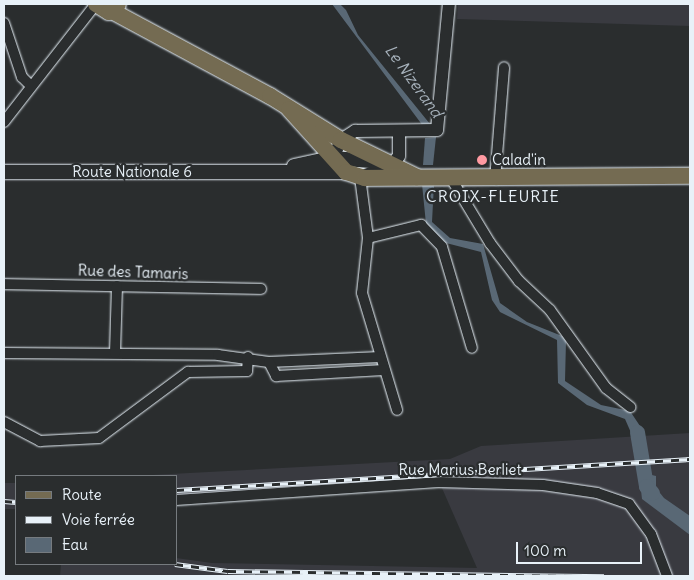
<!DOCTYPE html>
<meta charset="utf-8">
<style>
body{margin:0}
#map{position:relative;width:694px;height:580px;overflow:hidden;background:#2a2d2e;font-family:Delius,sans-serif}
div>[style]{position:absolute}
[style*='--x']{left:calc(var(--x)*1px);top:calc(var(--y)*1px);width:calc(var(--w)*1px);rotate:calc(var(--a)*1deg)}
.built>*{inset:0;background:#393a40;transform-origin:0 0}
.water>*{inset:0;background:#596875}
.river>*{height:15px;margin:-7.5px;padding:0 7.5px;transform-origin:7.5px;border-radius:7.5px;background:#596875}
.roads{filter:drop-shadow(0 0 1px #e8f1f8) drop-shadow(0 0 1px #e8f1f8)}
.minor>*{height:10px;margin:-5px;padding:0 5px;transform-origin:5px;border-radius:5px;background:#2a2d2e}
.tertiary>*{height:12px;margin:-6px;padding:0 6px;transform-origin:6px;border-radius:6px;background:#2a2d2e}
.secondary>*{height:14px;margin:-7px;padding:0 7px;transform-origin:7px;border-radius:7px;background:#2a2d2e}
.primary>*{height:16px;margin:-8px;padding:0 8px;transform-origin:8px;border-radius:8px;background:#746b52}
.rail>*{height:4.5px;margin-top:-2.25px;transform-origin:0;background:repeating-linear-gradient(90deg,#2a2d2e 0 8px,#e8f1f8 0 16px);box-sizing:border-box;border-block:1px solid #e8f1f8}
.dots>*{width:14px;height:14px;translate:-50% -50%;box-sizing:border-box;border:2px solid #2a2d2e;border-radius:50%}
span{translate:-50% -50%;white-space:nowrap;text-align:center;line-height:1.15;-webkit-text-stroke:4.5px #2a2d2e;paint-order:stroke}
.poi-label{font-size:15px;color:#e8f1f8}
.left{translate:0 -50%;text-align:left}
.street-label{font-size:15px;color:#e8f1f8}
.water-label{font-size:16px;color:#a8b3bd;font-style:italic}
.neighbourhood-label{font-size:16px;color:#e8f1f8;letter-spacing:1px}
.frame{position:absolute;inset:0;border:5px solid #e8f1f8;pointer-events:none}
.legend{position:absolute;left:15px;top:475px;width:162px;height:90px;box-sizing:border-box;background:#2a2d2e;border:1px solid #767b7f;margin:0;padding:6px 9px;list-style:none;font-size:15px;color:#e8f1f8}
.legend li{display:flex;align-items:center;gap:10px;height:25px}
.legend b{width:25px;border:1px solid #767b7f}
.scale{position:absolute;left:516px;top:542px;width:126px;height:22px;box-sizing:border-box;border:2px solid #e8f1f8;border-top:0;padding-left:6px;font-size:15px;line-height:18px;white-space:nowrap;color:#e8f1f8;-webkit-text-stroke:4px #2a2d2e;paint-order:stroke}
</style>
<div id="map">
<div class="built">
<i style="clip-path:polygon(458px 4px,690px 4px,690px 26px,457px 19px)"></i>
<i style="clip-path:polygon(690px 433px,690px 576px,60px 576px,61px 564px,176px 564px,176px 558px,212px 563px,477px 568px,438px 479px,176px 497px,176px 476px,133px 476px,450px 459px,481px 446px)"></i>
<i style="left:4px;top:483px;width:12px;height:26px"></i>
</div>
<div class="water">
<i style="clip-path:polygon(332px 4px,340px 4px,346px 10px,358px 35px,430px 124px,423px 126px)"></i>
<i style="clip-path:polygon(436px 137px,433px 165px,423px 165px,425px 138px)"></i>
<i style="clip-path:polygon(422px 184px,434px 184px,432px 222px,450px 238px,483px 244px,500px 303px,527px 322px,562px 336px,566px 341px,565px 381px,601px 405px,630px 411px,640px 426px,644px 450px,639px 451px,625px 419px,587px 405px,558px 383px,557px 340px,500px 312px,492px 300px,481px 252px,446px 243px,426px 224px)"></i>
<i style="clip-path:polygon(639px 472px,656px 476px,656px 488px,664px 498px,690px 516px,690px 535px,642px 499px)"></i>
</div>
<div class="river">
<i style="--x:637;--y:432;--w:55;--a:80.5"></i>
<i style="--x:646;--y:486;--w:9;--a:49"></i>
</div>
<div class="roads">
<div class="minor">
<i style="--x:4;--y:23;--w:57;--a:71.6"></i>
<i style="--x:22;--y:77;--w:11;--a:45"></i>
<i style="--x:4;--y:122;--w:150;--a:-52.1"></i>
<i style="--x:360;--y:177;--w:62;--a:82.5"></i>
<i style="--x:368;--y:238;--w:55;--a:-13.8"></i>
<i style="--x:421;--y:225;--w:30;--a:46"></i>
<i style="--x:442;--y:247;--w:105;--a:73.5"></i>
<i style="--x:452;--y:180;--w:74;--a:58.9"></i>
<i style="--x:490;--y:243;--w:48;--a:52.7"></i>
<i style="--x:519;--y:281;--w:42;--a:43.1"></i>
<i style="--x:550;--y:310;--w:96;--a:54.3"></i>
<i style="--x:606;--y:388;--w:31;--a:38"></i>
<i style="--x:495;--y:180;--w:113;--a:-85.4"></i>
<i style="--x:368;--y:238;--w:55;--a:96.2"></i>
<i style="--x:362;--y:293;--w:122;--a:73.3"></i>
<i style="--x:4;--y:284;--w:257;--a:1.1"></i>
<i style="--x:4;--y:353;--w:214;--a:0.5"></i>
<i style="--x:218;--y:355;--w:51;--a:7.8"></i>
<i style="--x:115;--y:353;--w:67;--a:-88.3"></i>
<i style="--x:380;--y:357;--w:111;--a:177.4"></i>
<i style="--x:269;--y:362;--w:16;--a:63"></i>
<i style="--x:276;--y:376;--w:108;--a:-3.2"></i>
<i style="--x:4;--y:422;--w:41;--a:27.8"></i>
<i style="--x:40;--y:441;--w:59;--a:-2.9"></i>
<i style="--x:99;--y:438;--w:111;--a:-36.6"></i>
<i style="--x:188;--y:372;--w:59;--a:-1"></i>
<i style="--x:247;--y:371;--w:14;--a:-86"></i>
<i style="--x:176;--y:500;--w:263;--a:-3.9"></i>
<i style="--x:438;--y:482;--w:105;--a:1.6"></i>
<i style="--x:543;--y:485;--w:55;--a:8.4"></i>
<i style="--x:597;--y:493;--w:34;--a:19"></i>
<i style="--x:629;--y:504;--w:37;--a:54"></i>
<i style="--x:651;--y:534;--w:45;--a:69.1"></i>
</div>
<div class="tertiary">
<i style="--x:333;--y:158;--w:20;--a:-66"></i>
<i style="--x:341;--y:140;--w:17;--a:-33"></i>
<i style="--x:355;--y:131;--w:82;--a:-0.7"></i>
<i style="--x:437;--y:130;--w:127;--a:-84.6"></i>
<i style="--x:365;--y:175;--w:26;--a:-18"></i>
<i style="--x:390;--y:167;--w:14;--a:-51"></i>
<i style="--x:399;--y:156;--w:24;--a:-90"></i>
</div>
<div class="secondary">
<i style="--x:294;--y:166;--w:40;--a:-12"></i>
<i style="--x:333;--y:158;--w:50;--a:4.6"></i>
<i style="--x:4;--y:172;--w:342;--a:0"></i>
</div>
<div class="primary">
<i style="--x:96;--y:4;--w:15;--a:32"></i>
<i style="--x:109;--y:12;--w:12;--a:-42"></i>
<i style="--x:112;--y:11;--w:179;--a:28.3"></i>
<i style="--x:270;--y:96;--w:84;--a:31.8"></i>
<i style="--x:341;--y:140;--w:85;--a:26"></i>
<i style="--x:289;--y:109;--w:85;--a:47.9"></i>
<i style="--x:346;--y:172;--w:20;--a:18"></i>
<i style="--x:365;--y:178;--w:325;--a:-0.4"></i>
</div>
</div>
<div class="rail">
<i style="--x:176;--y:490;--w:515;--a:-3.45"></i>
<i style="--x:4;--y:501;--w:12;--a:5"></i>
<i style="--x:175;--y:564;--w:53;--a:7.5"></i>
<i style="--x:228;--y:571;--w:376;--a:0.8"></i>
</div>
<div class="dots">
<i style="left:482px;top:160px;background:#ff9aa2"></i>
</div>
<div class="poi-label">
<span class="left" style="left:492px;top:160px">Calad'in</span>
</div>
<div class="street-label">
<span style="left:132px;top:172px">Route Nationale 6</span>
<span style="left:133px;top:272px;rotate:2deg">Rue des Tamaris</span>
<span style="left:460px;top:470px">Rue Marius Berliet</span>
</div>
<div class="water-label">
<span style="left:414px;top:81px;rotate:54deg">Le Nizerand</span>
</div>
<div class="neighbourhood-label">
<span style="left:493px;top:196px">CROIX-FLEURIE</span>
</div>
<div class="frame"></div>
<ul class="legend">
<li><b style="height:6px;background:#746b52"></b>Route</li>
<li><b style="height:6px;background:#e8f1f8"></b>Voie ferrée</li>
<li><b style="height:14px;background:#596875"></b>Eau</li>
</ul>
<div class="scale">100 m</div>
</div>
